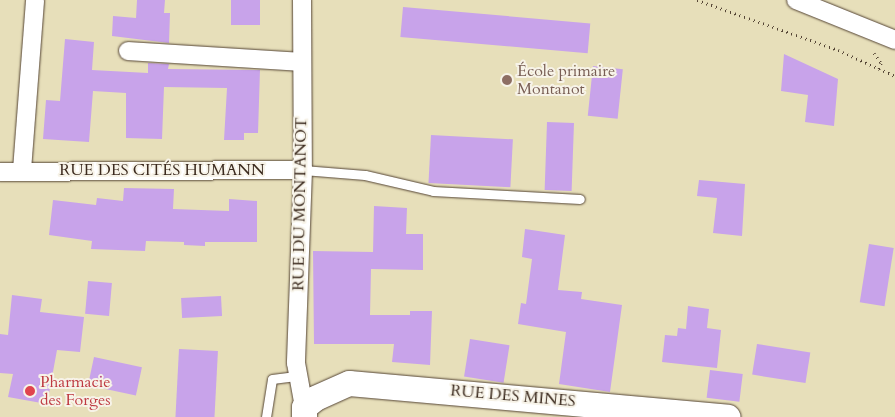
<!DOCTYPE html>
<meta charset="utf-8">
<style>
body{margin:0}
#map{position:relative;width:895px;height:417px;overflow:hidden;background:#e7dfba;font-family:Cardo,serif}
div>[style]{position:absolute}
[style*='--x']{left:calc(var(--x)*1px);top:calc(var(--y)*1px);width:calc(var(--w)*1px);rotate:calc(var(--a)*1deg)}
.building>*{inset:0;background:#c8a3ea;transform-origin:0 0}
.path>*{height:3px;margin-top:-1.5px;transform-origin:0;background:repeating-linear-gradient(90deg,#554535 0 1px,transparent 0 5px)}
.roads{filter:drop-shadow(0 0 1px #554535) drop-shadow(0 0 1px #554535)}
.lane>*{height:9px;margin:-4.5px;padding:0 4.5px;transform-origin:4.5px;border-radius:4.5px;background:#fff}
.street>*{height:18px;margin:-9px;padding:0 9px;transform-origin:9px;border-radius:9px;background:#fff}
.secondary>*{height:25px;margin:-12.5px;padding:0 12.5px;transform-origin:12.5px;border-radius:12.5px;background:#fff}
.dots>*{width:14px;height:14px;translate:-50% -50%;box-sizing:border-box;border:2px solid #f7f3e8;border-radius:50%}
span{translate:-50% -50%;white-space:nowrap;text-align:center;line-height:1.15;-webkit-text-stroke:4px #f7f3e8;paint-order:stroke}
.education-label{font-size:16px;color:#785e54}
.left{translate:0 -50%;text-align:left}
.street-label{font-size:16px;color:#3b2a1e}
.health-label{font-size:16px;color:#be3a42}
</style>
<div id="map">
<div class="building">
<i style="clip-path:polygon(137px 0,165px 0,164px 13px,170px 13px,169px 43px,112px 36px,113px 16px,136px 18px)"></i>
<i style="left:231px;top:0;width:29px;height:25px"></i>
<i style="left:403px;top:7px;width:188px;height:30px;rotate:5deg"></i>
<i style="clip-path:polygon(65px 39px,94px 42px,92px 70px,148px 73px,148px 63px,169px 64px,168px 69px,260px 70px,258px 133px,244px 133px,244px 140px,224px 140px,227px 88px,164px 87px,162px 139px,126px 138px,126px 93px,93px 91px,89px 142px,43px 139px,46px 100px,60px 101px)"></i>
<i style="clip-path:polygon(784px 54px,838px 79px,834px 126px,805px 122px,808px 95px,781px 91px)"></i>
<i style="left:593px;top:66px;width:30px;height:50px;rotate:6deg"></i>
<i style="left:547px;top:122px;width:27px;height:68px;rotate:2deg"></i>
<i style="left:431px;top:135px;width:82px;height:48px;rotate:3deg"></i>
<i style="clip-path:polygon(699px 180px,745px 184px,742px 236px,713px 233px,717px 198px,697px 196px)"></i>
<i style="clip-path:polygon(124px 188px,174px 189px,173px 209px,229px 211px,229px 199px,257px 201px,257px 242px,205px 242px,205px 246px,184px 245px,184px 242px,146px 241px,145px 251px,91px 249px,92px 241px,49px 235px,53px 200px,96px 205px,97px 198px,123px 201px)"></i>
<i style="clip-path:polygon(374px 206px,407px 208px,406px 234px,423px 234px,423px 270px,371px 269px,370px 315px,410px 315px,410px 311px,432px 311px,430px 365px,392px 362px,394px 344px,314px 344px,313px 251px,373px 252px)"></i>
<i style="clip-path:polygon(525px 229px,565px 235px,558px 290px,582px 292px,581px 299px,622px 305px,610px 392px,559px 384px,566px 332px,518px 324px,521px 303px,526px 304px,532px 259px,522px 257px)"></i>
<i style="left:869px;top:244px;width:25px;height:59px;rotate:9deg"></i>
<i style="left:88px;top:281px;width:24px;height:33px;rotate:5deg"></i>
<i style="clip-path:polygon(12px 295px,42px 299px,40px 312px,84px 317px,80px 352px,57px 350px,47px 404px,8px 397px,13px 374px,0 373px,0 334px,8px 335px)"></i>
<i style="left:221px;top:296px;width:20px;height:40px;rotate:87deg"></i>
<i style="clip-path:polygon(688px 306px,709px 309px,707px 328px,721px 330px,717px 368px,662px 362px,665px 335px,677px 336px,678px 328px,686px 329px)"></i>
<i style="left:470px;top:339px;width:40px;height:38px;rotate:9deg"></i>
<i style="left:757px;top:344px;width:54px;height:31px;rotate:9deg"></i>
<i style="left:179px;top:349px;width:39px;height:68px;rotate:3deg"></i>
<i style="left:94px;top:357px;width:49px;height:29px;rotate:12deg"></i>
<i style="left:710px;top:370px;width:33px;height:28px;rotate:7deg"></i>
</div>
<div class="path">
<i style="--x:697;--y:0;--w:150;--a:19.5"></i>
<i style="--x:838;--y:50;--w:63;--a:24.5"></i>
<i style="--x:874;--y:53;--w:12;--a:55"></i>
<i style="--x:881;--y:63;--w:6;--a:108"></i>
</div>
<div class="roads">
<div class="lane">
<i style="--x:303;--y:170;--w:62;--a:4.6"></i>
<i style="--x:365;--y:175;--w:70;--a:13.2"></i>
<i style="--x:433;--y:191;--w:147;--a:3.1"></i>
<i style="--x:266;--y:417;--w:38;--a:-81"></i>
<i style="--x:272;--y:379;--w:26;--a:-7"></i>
</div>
<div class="street">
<i style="--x:302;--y:0;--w:170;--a:89.7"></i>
<i style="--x:303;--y:170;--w:193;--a:92.1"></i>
<i style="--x:296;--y:363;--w:45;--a:79.7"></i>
<i style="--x:796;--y:0;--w:107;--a:22"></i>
<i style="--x:128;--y:51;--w:174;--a:3.6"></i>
<i style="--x:22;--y:170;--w:170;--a:-85.6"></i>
<i style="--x:0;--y:172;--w:303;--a:-0.4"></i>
</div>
<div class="secondary">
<i style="--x:304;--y:417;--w:10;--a:-90"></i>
<i style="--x:304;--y:407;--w:14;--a:-39"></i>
<i style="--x:315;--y:398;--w:37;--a:-24"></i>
<i style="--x:349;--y:383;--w:380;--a:5.1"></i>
</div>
</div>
<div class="dots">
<i style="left:507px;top:80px;background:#8d6e63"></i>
<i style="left:30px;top:391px;background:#e0444e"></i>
</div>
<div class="education-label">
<span class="left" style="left:517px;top:80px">École primaire<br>Montanot</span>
</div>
<div class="street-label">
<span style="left:162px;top:170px">RUE DES CITÉS HUMANN</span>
<span style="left:300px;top:204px;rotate:-89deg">RUE DU MONTANOT</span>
<span style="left:513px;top:396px;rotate:5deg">RUE DES MINES</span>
</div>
<div class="health-label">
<span class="left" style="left:40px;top:391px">Pharmacie<br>des Forges</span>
</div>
</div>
